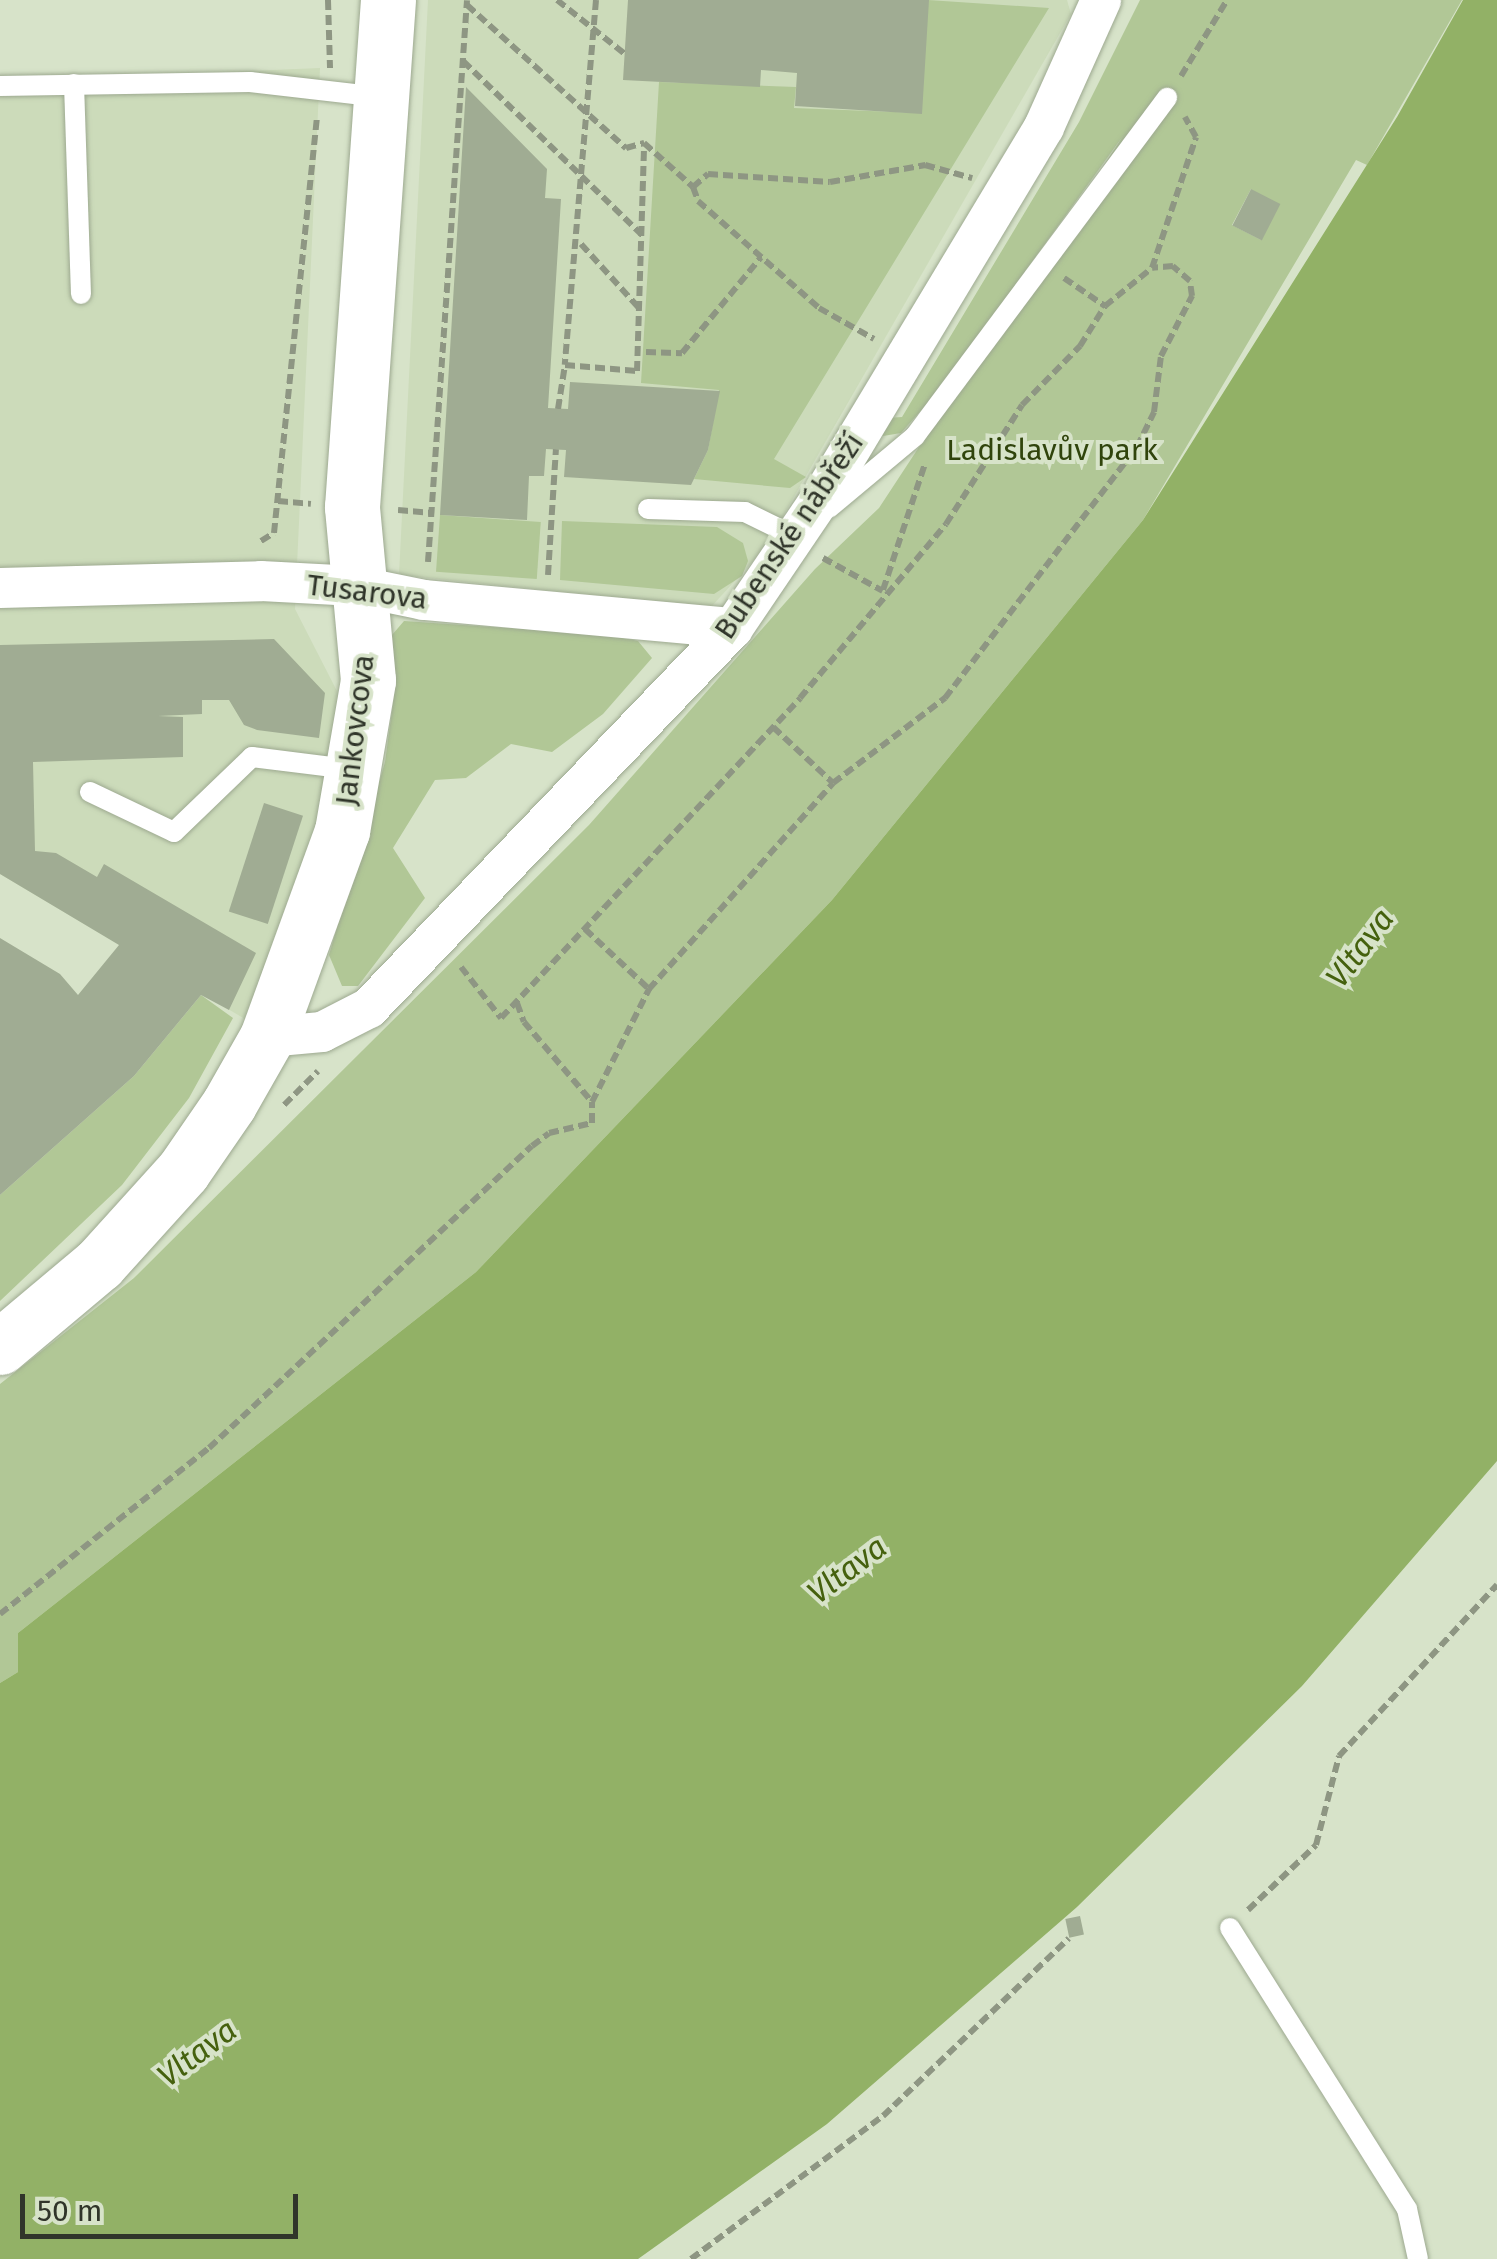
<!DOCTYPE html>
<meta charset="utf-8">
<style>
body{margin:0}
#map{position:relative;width:1497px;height:2259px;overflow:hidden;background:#d7e3c9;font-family:"Fira Sans",sans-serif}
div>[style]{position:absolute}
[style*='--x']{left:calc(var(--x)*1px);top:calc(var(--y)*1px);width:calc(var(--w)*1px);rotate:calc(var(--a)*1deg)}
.built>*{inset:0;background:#ccdbba}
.green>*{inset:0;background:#b1c796;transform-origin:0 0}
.water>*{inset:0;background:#92b166}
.building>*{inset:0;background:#a0ac93;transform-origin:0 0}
.path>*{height:6px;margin-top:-3px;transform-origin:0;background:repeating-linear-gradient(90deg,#8e9683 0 10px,transparent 0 15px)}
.roads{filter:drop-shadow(0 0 2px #9da990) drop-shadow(0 0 2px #9da990)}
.lane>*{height:20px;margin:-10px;padding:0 10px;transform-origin:10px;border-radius:10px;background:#fff}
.street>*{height:40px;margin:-20px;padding:0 20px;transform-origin:20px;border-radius:20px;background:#fff}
.secondary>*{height:55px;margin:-27.5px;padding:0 27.5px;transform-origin:27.5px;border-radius:27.5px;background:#fff}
span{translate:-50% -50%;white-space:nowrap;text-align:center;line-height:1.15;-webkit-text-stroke:8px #d7e3c9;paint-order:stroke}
.park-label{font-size:30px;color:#30440c}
.street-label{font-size:30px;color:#30352a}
.water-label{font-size:32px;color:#45610e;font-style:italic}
.scale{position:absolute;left:20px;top:2194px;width:278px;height:45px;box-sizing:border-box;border:5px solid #30352a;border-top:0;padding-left:12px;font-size:30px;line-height:35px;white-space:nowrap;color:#30352a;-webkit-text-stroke:8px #d7e3c9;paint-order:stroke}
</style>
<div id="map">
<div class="built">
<i style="clip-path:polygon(428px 0,1067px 0,1071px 14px,764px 549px,711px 607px,399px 575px)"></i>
<i style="clip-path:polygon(320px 68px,295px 609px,339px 695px,312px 860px,250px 1022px,0 874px,0 81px)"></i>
</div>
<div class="green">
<i style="clip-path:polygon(928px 0,1049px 8px,774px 459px,806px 477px,790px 488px,694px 479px,708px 450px,719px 390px,641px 383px,659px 82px,796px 87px,794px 108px,920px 113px)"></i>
<i style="clip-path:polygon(evenodd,1140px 0,1462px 0,1367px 165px,1356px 160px,1143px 520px,832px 900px,476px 1272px,18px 1633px,18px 1672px,0 1683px,0 1384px,134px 1278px,589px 825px,815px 569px,879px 508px,1123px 136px,940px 389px,901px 433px,883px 436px,878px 432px,887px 418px,902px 417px,1079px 122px,1140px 0,1251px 189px,1261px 240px,1232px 225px,1251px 189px)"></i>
<i style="left:440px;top:515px;width:101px;height:57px;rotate:4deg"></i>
<i style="clip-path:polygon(562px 521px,717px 527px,743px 543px,748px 561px,742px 576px,714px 594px,560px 580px)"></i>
<i style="clip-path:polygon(404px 621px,610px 635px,638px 641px,652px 658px,603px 714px,552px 752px,511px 744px,466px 778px,435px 780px,393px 848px,425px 898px,358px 986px,342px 986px,329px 955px,385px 762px,396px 681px,392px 635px)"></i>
<i style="clip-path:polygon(201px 995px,233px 1018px,189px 1098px,122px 1185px,0 1301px,0 1195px,134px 1076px)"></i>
</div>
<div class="water">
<i style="clip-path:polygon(1463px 0,1497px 0,1497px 1461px,1302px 1686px,1077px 1907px,827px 2124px,638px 2259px,0 2259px,0 1683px,18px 1672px,18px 1633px,476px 1272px,832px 900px,1143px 520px,1397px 117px)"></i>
</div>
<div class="building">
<i style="clip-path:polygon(628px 0,929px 0,922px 114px,795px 106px,797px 73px,761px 70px,760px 87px,623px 80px)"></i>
<i style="clip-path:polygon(466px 87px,547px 169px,545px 198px,561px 199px,548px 408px,568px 409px,570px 382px,720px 391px,708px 450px,691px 485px,564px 477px,566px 450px,546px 449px,544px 476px,529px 476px,527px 520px,440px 515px)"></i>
<i style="left:1251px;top:189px;width:33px;height:41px;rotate:27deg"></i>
<i style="clip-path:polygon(274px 639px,325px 693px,319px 738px,257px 730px,244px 725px,229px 700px,202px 700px,202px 714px,158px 716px,183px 717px,183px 757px,33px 762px,35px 851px,56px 853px,97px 877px,104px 864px,256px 953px,229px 1010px,201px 995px,134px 1076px,0 1195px,0 938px,60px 974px,78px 995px,119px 945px,0 874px,0 645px)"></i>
<i style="left:264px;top:803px;width:41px;height:114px;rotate:18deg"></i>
<i style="left:1080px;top:1916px;width:19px;height:15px;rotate:78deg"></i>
</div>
<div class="path">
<i style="--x:328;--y:0;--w:68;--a:88.3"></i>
<i style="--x:557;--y:0;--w:87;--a:38.5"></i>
<i style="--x:596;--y:0;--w:366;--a:94.9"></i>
<i style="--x:565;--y:365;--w:72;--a:4.8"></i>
<i style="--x:637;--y:371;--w:228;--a:-88.2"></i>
<i style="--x:644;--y:143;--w:66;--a:41.9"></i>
<i style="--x:693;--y:187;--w:15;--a:70"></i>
<i style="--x:698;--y:201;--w:162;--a:41.5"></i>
<i style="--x:819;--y:308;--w:63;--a:29.4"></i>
<i style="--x:467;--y:5;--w:214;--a:42"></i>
<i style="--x:626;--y:148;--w:19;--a:-16"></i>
<i style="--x:463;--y:61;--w:252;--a:44.2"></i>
<i style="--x:1181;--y:76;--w:89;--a:-58.8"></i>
<i style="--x:693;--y:187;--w:20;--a:-41"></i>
<i style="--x:708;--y:174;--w:122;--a:3.8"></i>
<i style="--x:830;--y:182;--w:97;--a:-10.1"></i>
<i style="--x:925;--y:165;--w:49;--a:15.5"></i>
<i style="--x:581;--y:244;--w:88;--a:47.8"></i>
<i style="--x:1064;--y:278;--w:50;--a:34.3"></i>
<i style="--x:646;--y:352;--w:36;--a:2"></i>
<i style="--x:682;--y:353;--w:124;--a:-50.5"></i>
<i style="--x:558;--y:409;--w:45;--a:-81"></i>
<i style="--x:278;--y:501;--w:33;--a:5"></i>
<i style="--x:398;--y:510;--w:34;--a:5"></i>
<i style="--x:261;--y:541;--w:15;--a:-32"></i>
<i style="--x:274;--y:533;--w:417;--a:-84.1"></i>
<i style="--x:823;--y:558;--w:68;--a:28.8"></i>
<i style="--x:428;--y:562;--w:563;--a:-86.03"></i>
<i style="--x:548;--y:575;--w:126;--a:-86.4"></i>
<i style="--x:883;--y:590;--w:133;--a:-71.6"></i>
<i style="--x:773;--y:727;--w:82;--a:43"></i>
<i style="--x:585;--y:929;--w:88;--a:43.2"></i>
<i style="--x:461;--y:967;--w:65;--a:51.9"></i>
<i style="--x:501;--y:1018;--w:438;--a:-46.9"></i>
<i style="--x:800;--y:698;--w:227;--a:-50"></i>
<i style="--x:946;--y:524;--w:141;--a:-57.4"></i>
<i style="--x:1022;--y:405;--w:83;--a:-45.5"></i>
<i style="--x:1080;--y:346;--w:47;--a:-58"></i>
<i style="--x:1105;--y:306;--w:60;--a:-39"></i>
<i style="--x:1152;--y:268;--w:138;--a:-71.4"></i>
<i style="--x:1196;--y:137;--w:23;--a:-119"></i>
<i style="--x:517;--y:1003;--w:20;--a:70"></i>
<i style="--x:524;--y:1022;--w:105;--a:49.6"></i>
<i style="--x:592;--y:1102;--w:127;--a:-63.2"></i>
<i style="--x:649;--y:989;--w:276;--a:-48.2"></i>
<i style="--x:833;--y:783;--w:141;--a:-37.2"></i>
<i style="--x:945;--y:698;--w:316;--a:-52.6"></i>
<i style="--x:1137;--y:447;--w:39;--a:-64"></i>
<i style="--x:1154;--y:412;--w:56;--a:-82.9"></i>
<i style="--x:1161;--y:356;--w:68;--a:-62.7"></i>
<i style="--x:1192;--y:296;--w:15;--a:-98"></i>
<i style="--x:1190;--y:281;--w:23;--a:-139"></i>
<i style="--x:1173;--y:266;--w:21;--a:175"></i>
<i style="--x:284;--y:1105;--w:48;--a:-45"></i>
<i style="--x:0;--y:1614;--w:267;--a:-38.5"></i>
<i style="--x:209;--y:1448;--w:442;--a:-43.1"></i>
<i style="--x:532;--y:1146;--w:21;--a:-37"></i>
<i style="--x:549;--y:1133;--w:44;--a:-13.1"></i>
<i style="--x:592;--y:1123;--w:21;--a:-90"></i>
<i style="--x:1248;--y:1910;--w:94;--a:-43.7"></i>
<i style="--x:1316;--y:1845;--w:92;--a:-75.5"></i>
<i style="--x:1339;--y:1756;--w:233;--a:-47.3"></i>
<i style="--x:691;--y:2259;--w:239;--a:-36.7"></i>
<i style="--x:883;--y:2116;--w:257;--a:-43.7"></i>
</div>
<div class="roads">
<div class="lane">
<i style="--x:74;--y:84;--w:210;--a:88.1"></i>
<i style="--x:0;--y:86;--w:250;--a:-0.9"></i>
<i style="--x:250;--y:82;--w:131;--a:6.6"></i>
<i style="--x:829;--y:508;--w:112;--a:-39.9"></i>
<i style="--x:915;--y:436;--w:422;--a:-53.3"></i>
<i style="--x:648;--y:509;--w:97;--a:1.8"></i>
<i style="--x:745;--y:512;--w:55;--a:26.1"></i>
<i style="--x:794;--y:536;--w:6;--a:-31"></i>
<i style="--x:90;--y:792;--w:93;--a:25.5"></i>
<i style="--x:174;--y:832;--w:108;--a:-43.9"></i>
<i style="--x:252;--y:757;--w:98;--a:7.1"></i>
<i style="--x:1230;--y:1928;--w:332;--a:57.8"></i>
<i style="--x:1407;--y:2209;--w:51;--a:77.6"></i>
</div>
<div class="street">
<i style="--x:0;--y:588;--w:261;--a:-1.5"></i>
<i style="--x:261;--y:581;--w:95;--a:3"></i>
<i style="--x:356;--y:586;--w:69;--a:11.6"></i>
<i style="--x:424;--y:600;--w:310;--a:5.2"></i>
<i style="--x:267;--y:1037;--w:55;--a:-5.2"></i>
<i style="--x:322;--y:1032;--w:53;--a:-27.1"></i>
<i style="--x:369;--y:1008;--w:526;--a:-46.23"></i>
<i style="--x:733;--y:628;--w:161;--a:-55.9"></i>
<i style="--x:823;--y:495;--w:429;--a:-59"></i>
<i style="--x:1044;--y:127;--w:139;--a:-65.8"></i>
</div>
<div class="secondary">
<i style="--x:0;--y:1347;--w:129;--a:-40"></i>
<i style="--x:99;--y:1264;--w:125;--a:-47.9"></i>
<i style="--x:183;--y:1171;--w:81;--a:-55.5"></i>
<i style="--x:229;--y:1104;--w:77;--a:-60.4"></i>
<i style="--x:267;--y:1037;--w:219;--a:-70"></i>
<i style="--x:342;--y:831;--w:153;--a:-80.2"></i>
<i style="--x:368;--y:680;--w:174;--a:-95.3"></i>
<i style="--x:352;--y:507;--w:508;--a:-85.94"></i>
</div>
</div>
<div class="park-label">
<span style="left:1052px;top:450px">Ladislavův park</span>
</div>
<div class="street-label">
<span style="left:789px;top:536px;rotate:-56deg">Bubenské nábřeží</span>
<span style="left:367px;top:592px;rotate:7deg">Tusarova</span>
<span style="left:355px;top:730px;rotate:-83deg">Jankovcova</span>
</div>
<div class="water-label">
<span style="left:1360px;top:948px;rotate:-53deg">Vltava</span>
<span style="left:847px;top:1570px;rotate:-37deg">Vltava</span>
<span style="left:197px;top:2053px;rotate:-37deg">Vltava</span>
</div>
<div class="scale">50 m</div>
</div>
